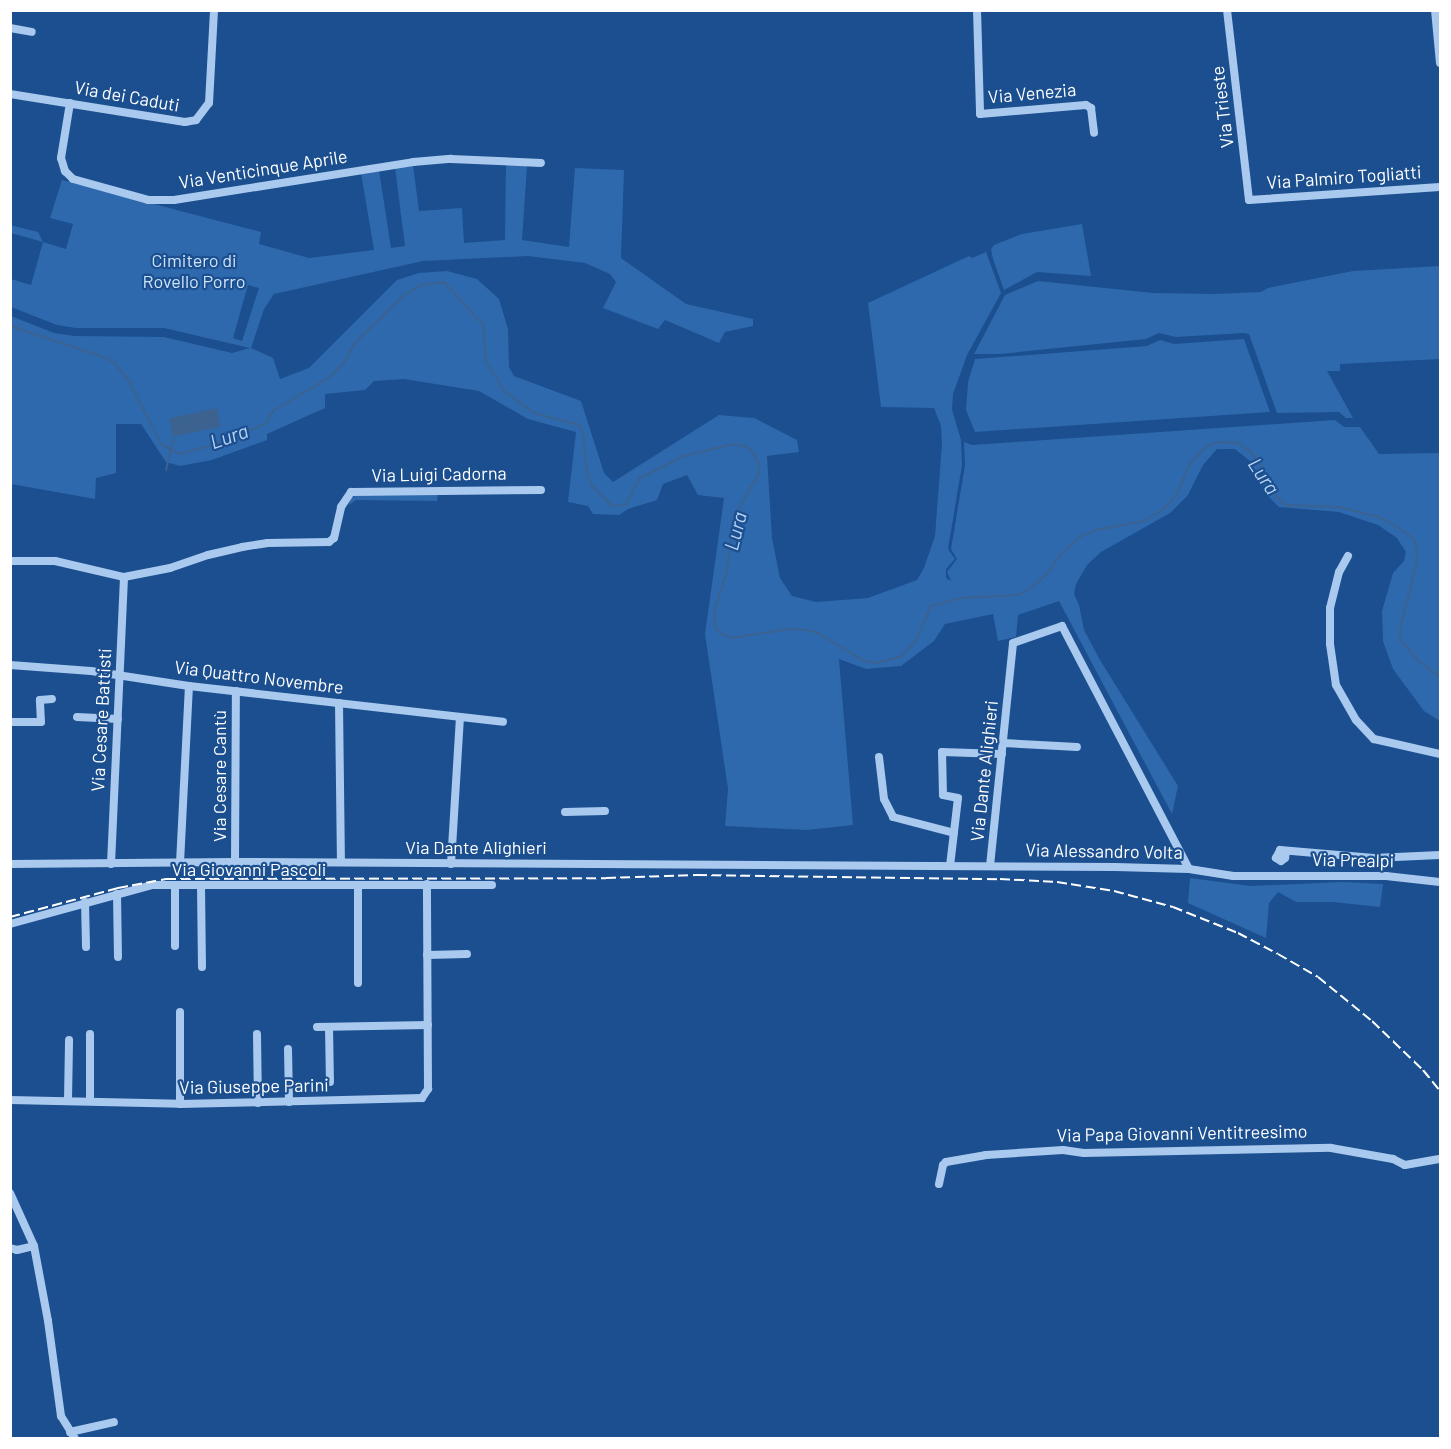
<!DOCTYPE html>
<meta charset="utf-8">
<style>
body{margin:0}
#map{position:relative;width:1451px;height:1449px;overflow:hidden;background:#1b4f8f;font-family:Barlow,sans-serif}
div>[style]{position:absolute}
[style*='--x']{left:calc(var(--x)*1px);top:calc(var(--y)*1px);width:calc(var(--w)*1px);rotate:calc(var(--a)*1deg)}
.green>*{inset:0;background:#2e69ad}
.water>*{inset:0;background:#3c6290;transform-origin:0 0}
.stream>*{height:2px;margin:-1px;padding:0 1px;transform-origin:1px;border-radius:1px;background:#3c6290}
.minor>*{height:8px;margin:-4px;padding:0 4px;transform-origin:4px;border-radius:4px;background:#a9c9ee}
.rail>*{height:2px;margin-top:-1px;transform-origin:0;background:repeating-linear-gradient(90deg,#fff 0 10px,transparent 0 14.5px)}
span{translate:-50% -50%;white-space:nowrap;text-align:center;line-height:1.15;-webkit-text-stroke:4.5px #1b4f8f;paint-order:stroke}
.street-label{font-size:18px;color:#fff}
.park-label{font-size:18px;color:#cfe3fa}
.water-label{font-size:20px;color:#b5d3f5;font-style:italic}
.frame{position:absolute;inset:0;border:12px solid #fff;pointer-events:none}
</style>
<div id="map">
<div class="green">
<i style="clip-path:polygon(evenodd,506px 162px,527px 166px,522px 240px,569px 247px,575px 168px,624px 170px,621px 258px,686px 304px,753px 319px,753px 326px,725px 332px,719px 343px,665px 320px,658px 329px,603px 308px,616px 282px,610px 274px,585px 263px,528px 256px,423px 261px,274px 294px,264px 309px,251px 348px,273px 358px,280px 379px,309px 368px,397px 280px,419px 273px,447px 271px,477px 279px,499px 299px,508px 329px,509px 367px,514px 376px,581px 401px,604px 473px,613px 482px,719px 415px,754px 418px,797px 440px,799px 452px,767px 456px,772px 538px,780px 578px,792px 596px,816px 602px,868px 598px,917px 580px,924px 568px,935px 536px,942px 444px,941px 426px,934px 408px,881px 407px,868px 303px,969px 256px,972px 258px,986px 252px,1001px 293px,967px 355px,953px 394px,952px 410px,961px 440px,962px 465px,948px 549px,955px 559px,946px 569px,946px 578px,951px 581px,947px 572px,957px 559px,951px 549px,965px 465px,964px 442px,972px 445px,1335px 420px,1344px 427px,1360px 427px,1379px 454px,1440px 453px,1440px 721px,1424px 711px,1393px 669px,1383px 641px,1382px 611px,1393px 573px,1404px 561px,1406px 552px,1397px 538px,1378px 525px,1339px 512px,1279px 507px,1270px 498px,1250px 461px,1235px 449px,1217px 449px,1203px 465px,1188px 495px,1170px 513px,1101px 552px,1087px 565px,1076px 584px,1074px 594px,1079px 605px,1084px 630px,1100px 660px,1178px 786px,1172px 814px,1059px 601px,1018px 615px,1016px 637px,998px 641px,993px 614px,945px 624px,934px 641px,901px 666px,866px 669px,839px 659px,853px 825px,807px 830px,725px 826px,728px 789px,705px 634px,724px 498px,698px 495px,687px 475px,663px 484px,657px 500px,628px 509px,619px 515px,593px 514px,588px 506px,568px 502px,576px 432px,528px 419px,479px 391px,404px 379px,374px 381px,365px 390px,325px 394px,325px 408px,267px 434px,267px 440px,212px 460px,180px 466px,166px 462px,141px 424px,116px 424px,116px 473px,96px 478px,95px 499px,11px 484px,11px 316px,54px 333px,74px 336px,164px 337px,232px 353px,250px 348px,164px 328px,76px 328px,57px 325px,11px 307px,11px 279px,31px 285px,43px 242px,11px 233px,10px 225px,38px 232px,43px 242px,66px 249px,73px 224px,50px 218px,62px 180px,261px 232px,259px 244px,309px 258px,374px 250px,361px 173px,379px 170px,391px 248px,405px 246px,395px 167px,413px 165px,419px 211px,462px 208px,464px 243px,505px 240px,506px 162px,248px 285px,259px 288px,242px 341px,233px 338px,248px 285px)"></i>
<i style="clip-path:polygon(1082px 224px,1091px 276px,1037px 272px,1004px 290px,993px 259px,991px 249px,994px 245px,1022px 234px)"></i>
<i style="clip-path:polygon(1440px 266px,1440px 359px,1340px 364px,1340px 371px,1327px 371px,1353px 418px,1346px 418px,1339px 412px,1277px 413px,1249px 334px,1244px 333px,1176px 337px,1159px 333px,1146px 339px,1000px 354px,974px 354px,1005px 295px,1038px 281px,1153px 293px,1215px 294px,1261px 292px,1268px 288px,1353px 271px)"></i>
<i style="clip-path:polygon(1244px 339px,1270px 412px,975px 432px,966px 410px,968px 382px,975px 359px,1147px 346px,1160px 340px,1174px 344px)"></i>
<i style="clip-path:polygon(359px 494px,438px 494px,437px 501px,356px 500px,349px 505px,351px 498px)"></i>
<i style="clip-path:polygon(1190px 878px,1250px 886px,1342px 882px,1383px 884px,1380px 907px,1333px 902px,1296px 902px,1278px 892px,1269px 903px,1266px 938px,1188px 903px)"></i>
</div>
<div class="water">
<i style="left:217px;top:408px;width:19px;height:49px;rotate:78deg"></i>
</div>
<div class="stream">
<i style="--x:10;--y:326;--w:102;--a:18.3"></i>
<i style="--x:107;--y:358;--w:9;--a:36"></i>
<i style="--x:114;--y:363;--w:21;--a:49"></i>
<i style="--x:128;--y:379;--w:73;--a:63.1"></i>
<i style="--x:161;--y:444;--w:21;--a:28"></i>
<i style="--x:180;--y:454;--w:28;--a:-15"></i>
<i style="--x:207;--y:447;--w:62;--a:-21.6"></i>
<i style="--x:265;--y:424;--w:15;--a:-58"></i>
<i style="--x:273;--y:411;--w:64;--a:-31"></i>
<i style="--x:328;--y:378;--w:21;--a:-43"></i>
<i style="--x:343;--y:364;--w:23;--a:-61"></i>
<i style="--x:354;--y:344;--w:69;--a:-44.4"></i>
<i style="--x:403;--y:296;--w:21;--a:-31"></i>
<i style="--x:421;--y:285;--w:23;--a:-7"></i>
<i style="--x:444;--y:282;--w:59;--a:47.7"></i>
<i style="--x:484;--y:326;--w:34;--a:88"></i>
<i style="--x:485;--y:360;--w:36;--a:58"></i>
<i style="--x:504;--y:391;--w:37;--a:36"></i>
<i style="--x:534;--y:413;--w:47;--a:14.9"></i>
<i style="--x:579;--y:425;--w:11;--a:68"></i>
<i style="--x:583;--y:435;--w:36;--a:84"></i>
<i style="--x:587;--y:471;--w:16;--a:72"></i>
<i style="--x:592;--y:486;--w:28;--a:45"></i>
<i style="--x:612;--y:506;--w:14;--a:-4"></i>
<i style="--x:626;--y:505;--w:30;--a:-63"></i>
<i style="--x:640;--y:478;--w:49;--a:-26.6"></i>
<i style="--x:684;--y:456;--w:50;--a:-13.8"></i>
<i style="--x:733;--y:444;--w:14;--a:12"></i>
<i style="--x:747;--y:447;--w:8;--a:40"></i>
<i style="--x:753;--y:452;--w:14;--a:65"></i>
<i style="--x:759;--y:465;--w:10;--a:96"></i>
<i style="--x:758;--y:475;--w:48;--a:120.3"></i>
<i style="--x:734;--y:516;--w:55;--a:97.3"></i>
<i style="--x:727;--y:571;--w:39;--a:108"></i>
<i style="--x:715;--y:608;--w:19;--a:90"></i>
<i style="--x:715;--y:627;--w:8;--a:50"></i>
<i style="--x:720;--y:633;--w:13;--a:23"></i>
<i style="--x:732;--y:638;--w:58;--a:-9"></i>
<i style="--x:789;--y:629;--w:19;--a:3"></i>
<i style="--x:808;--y:630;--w:10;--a:17"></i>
<i style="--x:818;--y:633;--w:54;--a:31.3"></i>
<i style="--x:864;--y:661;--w:13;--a:9"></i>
<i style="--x:877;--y:663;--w:24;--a:-15"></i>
<i style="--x:900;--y:657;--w:21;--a:-45"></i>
<i style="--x:915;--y:642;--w:39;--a:-66"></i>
<i style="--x:931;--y:606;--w:31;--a:-15"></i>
<i style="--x:961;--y:598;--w:57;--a:-3"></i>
<i style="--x:1018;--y:595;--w:16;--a:-30"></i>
<i style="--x:1032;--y:587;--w:20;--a:-41"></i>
<i style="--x:1047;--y:574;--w:22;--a:-56"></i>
<i style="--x:1059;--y:556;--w:28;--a:-42"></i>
<i style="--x:1080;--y:537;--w:17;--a:-24"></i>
<i style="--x:1096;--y:530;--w:49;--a:-10.6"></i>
<i style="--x:1144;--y:521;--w:25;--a:-32"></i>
<i style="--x:1165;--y:508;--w:19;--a:-51"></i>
<i style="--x:1177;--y:493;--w:34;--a:-66"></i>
<i style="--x:1191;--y:462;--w:21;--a:-45"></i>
<i style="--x:1206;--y:447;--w:13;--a:-23"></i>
<i style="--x:1218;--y:442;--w:20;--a:3"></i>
<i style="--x:1238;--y:443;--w:14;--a:34"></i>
<i style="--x:1250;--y:451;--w:14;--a:51"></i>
<i style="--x:1259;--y:462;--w:34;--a:66"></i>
<i style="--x:1273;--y:493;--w:17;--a:45"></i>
<i style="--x:1285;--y:505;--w:54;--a:2.1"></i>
<i style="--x:1339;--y:507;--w:38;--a:14"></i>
<i style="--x:1376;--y:516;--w:13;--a:23"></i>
<i style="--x:1388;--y:521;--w:30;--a:34"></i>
<i style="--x:1413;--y:538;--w:12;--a:70"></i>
<i style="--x:1417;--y:549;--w:17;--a:93"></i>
<i style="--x:1416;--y:566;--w:61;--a:104.3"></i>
<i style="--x:1401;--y:625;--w:15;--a:94"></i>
<i style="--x:1400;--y:640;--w:31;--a:48"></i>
<i style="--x:1421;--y:663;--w:24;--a:36"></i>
<i style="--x:166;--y:470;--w:32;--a:-76"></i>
</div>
<div class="minor">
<i style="--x:977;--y:10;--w:104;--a:88.3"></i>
<i style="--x:980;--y:114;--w:106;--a:-4.9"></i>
<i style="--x:1086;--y:105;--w:6;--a:31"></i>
<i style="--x:1091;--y:108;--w:25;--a:83"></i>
<i style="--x:1227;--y:10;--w:191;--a:83.4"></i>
<i style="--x:1249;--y:200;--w:191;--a:-3.9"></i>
<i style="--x:1435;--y:10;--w:53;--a:84.6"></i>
<i style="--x:10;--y:28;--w:22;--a:10"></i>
<i style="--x:10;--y:94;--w:177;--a:9.1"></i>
<i style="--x:185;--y:122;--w:11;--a:-10"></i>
<i style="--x:196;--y:120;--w:21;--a:-53"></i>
<i style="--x:209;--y:103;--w:93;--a:-86.9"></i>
<i style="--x:70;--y:103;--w:56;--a:99.3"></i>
<i style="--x:61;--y:158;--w:14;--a:73"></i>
<i style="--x:65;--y:171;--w:11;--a:45"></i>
<i style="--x:73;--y:179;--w:78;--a:15.6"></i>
<i style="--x:148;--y:200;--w:26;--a:0"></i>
<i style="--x:174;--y:200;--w:242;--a:-9"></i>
<i style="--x:413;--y:162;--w:38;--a:-5"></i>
<i style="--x:451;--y:159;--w:90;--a:2.5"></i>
<i style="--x:1348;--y:556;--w:18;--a:119"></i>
<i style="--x:1339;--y:572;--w:37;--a:104"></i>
<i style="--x:1330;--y:608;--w:36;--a:90"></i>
<i style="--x:1330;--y:644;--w:41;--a:81.7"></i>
<i style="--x:1336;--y:685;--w:40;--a:60.3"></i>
<i style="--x:1356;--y:720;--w:26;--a:47"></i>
<i style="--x:1374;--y:739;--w:68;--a:12.8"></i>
<i style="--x:10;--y:561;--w:45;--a:0"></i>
<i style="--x:55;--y:561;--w:71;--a:13.1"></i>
<i style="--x:124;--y:577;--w:47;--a:-11.1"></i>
<i style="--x:170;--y:568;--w:40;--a:-18.9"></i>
<i style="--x:208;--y:555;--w:35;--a:-13"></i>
<i style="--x:242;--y:547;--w:26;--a:-9"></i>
<i style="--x:268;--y:543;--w:61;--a:-0.9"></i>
<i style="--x:329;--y:542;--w:6;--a:-39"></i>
<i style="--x:334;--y:538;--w:32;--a:-77"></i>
<i style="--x:341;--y:507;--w:18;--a:-56"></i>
<i style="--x:351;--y:492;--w:190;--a:-0.6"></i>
<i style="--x:10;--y:665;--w:81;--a:4.2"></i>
<i style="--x:91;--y:671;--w:99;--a:8.7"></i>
<i style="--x:189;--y:686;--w:316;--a:6.5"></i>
<i style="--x:339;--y:703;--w:159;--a:89.3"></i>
<i style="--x:77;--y:717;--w:41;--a:2.8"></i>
<i style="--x:10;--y:722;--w:31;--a:0"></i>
<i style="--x:41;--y:722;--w:22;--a:-93"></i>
<i style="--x:40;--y:700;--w:12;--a:-5"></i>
<i style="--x:1004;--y:743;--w:73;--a:3.1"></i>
<i style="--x:879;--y:757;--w:42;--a:83.2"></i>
<i style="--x:884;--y:799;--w:20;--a:63"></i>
<i style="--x:893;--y:817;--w:63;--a:14.7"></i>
<i style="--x:565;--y:812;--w:40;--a:-1.4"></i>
<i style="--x:1286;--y:852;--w:6;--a:99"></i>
<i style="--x:1285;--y:858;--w:5;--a:143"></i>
<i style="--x:1281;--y:861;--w:6;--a:-149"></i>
<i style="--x:1276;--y:858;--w:9;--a:-63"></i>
<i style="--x:1280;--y:850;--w:94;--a:4.9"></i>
<i style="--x:1374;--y:858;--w:66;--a:-2.6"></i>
<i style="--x:235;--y:862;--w:171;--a:-89.7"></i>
<i style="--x:180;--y:863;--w:177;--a:-87.1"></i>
<i style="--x:10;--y:864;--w:225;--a:-0.5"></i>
<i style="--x:235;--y:862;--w:880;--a:0.33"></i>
<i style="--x:1115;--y:867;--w:74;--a:1.5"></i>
<i style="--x:1189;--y:869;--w:45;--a:9"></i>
<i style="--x:1233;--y:876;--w:153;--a:0"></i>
<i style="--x:1386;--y:876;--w:54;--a:6.3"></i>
<i style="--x:111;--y:864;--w:287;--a:-87.4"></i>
<i style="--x:451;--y:864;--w:147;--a:-86.5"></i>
<i style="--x:950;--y:866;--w:68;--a:-83.3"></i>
<i style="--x:958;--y:798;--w:15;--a:-169"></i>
<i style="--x:943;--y:795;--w:43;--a:-91.3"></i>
<i style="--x:942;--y:752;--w:60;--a:1.9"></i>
<i style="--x:990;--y:866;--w:224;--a:-84.1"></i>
<i style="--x:1013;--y:643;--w:52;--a:-19.1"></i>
<i style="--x:1062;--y:626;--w:274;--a:62.4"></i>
<i style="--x:358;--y:885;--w:98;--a:90"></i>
<i style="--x:175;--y:886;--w:60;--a:90"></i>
<i style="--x:201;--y:886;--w:81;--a:89.3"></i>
<i style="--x:117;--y:894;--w:63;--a:89.1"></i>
<i style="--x:85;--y:902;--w:45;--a:88.7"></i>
<i style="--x:10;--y:924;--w:148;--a:-15.3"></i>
<i style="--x:153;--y:885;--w:339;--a:0"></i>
<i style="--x:427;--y:955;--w:40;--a:-1.4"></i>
<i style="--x:180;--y:1012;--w:92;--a:90"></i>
<i style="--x:317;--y:1027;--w:111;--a:-1"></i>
<i style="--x:329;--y:1027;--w:55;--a:89"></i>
<i style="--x:90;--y:1034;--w:67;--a:90"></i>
<i style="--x:257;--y:1034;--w:69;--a:89.2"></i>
<i style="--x:288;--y:1049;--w:53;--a:88.9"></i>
<i style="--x:10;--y:1100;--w:170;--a:1.3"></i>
<i style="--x:180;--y:1104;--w:242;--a:-1.4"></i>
<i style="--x:422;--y:1098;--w:11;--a:-56"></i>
<i style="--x:428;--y:1089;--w:205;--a:-90.3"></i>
<i style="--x:68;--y:1100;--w:60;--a:-89"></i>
<i style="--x:939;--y:1184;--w:19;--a:-78"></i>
<i style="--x:943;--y:1165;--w:4;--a:-45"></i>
<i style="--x:946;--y:1162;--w:41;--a:-9.9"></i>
<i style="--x:986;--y:1155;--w:77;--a:-3.7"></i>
<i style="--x:1063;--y:1150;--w:21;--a:8"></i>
<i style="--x:1084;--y:1153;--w:247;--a:-1.2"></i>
<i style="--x:1331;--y:1148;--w:63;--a:10.1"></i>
<i style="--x:1393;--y:1159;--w:13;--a:27"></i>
<i style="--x:1405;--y:1165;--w:36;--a:-10"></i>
<i style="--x:10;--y:1193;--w:58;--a:65.6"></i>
<i style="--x:34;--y:1246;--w:76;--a:79.4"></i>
<i style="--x:48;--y:1321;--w:96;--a:82.2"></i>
<i style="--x:61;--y:1416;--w:26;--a:58"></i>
<i style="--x:10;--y:1248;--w:7;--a:16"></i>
<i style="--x:17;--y:1250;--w:17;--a:-13"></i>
<i style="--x:70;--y:1432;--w:45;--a:-12.8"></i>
</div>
<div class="rail">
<i style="--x:10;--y:917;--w:112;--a:-15"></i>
<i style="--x:118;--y:888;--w:49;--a:-10.6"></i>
<i style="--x:166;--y:879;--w:440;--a:-0.1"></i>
<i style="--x:606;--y:878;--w:91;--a:-1.9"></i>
<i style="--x:697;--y:875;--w:303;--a:0.8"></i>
<i style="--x:1000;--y:879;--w:57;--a:3"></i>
<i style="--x:1057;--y:882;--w:58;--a:9"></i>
<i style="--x:1114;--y:891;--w:61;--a:15.2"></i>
<i style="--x:1173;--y:907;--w:70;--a:21.8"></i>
<i style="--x:1238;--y:933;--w:45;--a:27.7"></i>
<i style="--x:1278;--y:954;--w:46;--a:29.9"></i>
<i style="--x:1318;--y:977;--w:70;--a:39.2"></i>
<i style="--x:1372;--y:1021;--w:71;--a:43.9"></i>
<i style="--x:1423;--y:1070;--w:27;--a:51"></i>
</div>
<div class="street-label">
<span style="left:1032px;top:93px;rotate:-5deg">Via Venezia</span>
<span style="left:127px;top:96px;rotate:10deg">Via dei Caduti</span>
<span style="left:1222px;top:107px;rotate:-97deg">Via Trieste</span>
<span style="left:263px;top:169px;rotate:-9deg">Via Venticinque Aprile</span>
<span style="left:1344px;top:177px;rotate:-4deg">Via Palmiro Togliatti</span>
<span style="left:439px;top:474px;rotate:-1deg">Via Luigi Cadorna</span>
<span style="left:259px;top:677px;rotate:7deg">Via Quattro Novembre</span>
<span style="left:101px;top:720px;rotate:-87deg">Via Cesare Battisti</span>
<span style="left:984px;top:771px;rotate:-84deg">Via Dante Alighieri</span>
<span style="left:219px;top:776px;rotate:-90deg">Via Cesare Cantù</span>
<span style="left:476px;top:847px">Via Dante Alighieri</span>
<span style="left:1104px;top:851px;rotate:1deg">Via Alessandro Volta</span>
<span style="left:1353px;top:860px;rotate:1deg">Via Prealpi</span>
<span style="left:249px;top:869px">Via Giovanni Pascoli</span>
<span style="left:254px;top:1086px;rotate:-1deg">Via Giuseppe Parini</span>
<span style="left:1182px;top:1133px;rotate:-1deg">Via Papa Giovanni Ventitreesimo</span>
</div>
<div class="park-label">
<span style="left:194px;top:271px">Cimitero di<br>Rovello Porro</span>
</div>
<div class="water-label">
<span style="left:229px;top:436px;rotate:-19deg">Lura</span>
<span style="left:1264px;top:476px;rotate:56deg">Lura</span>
<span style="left:735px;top:531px;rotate:-76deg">Lura</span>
</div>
<div class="frame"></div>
</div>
